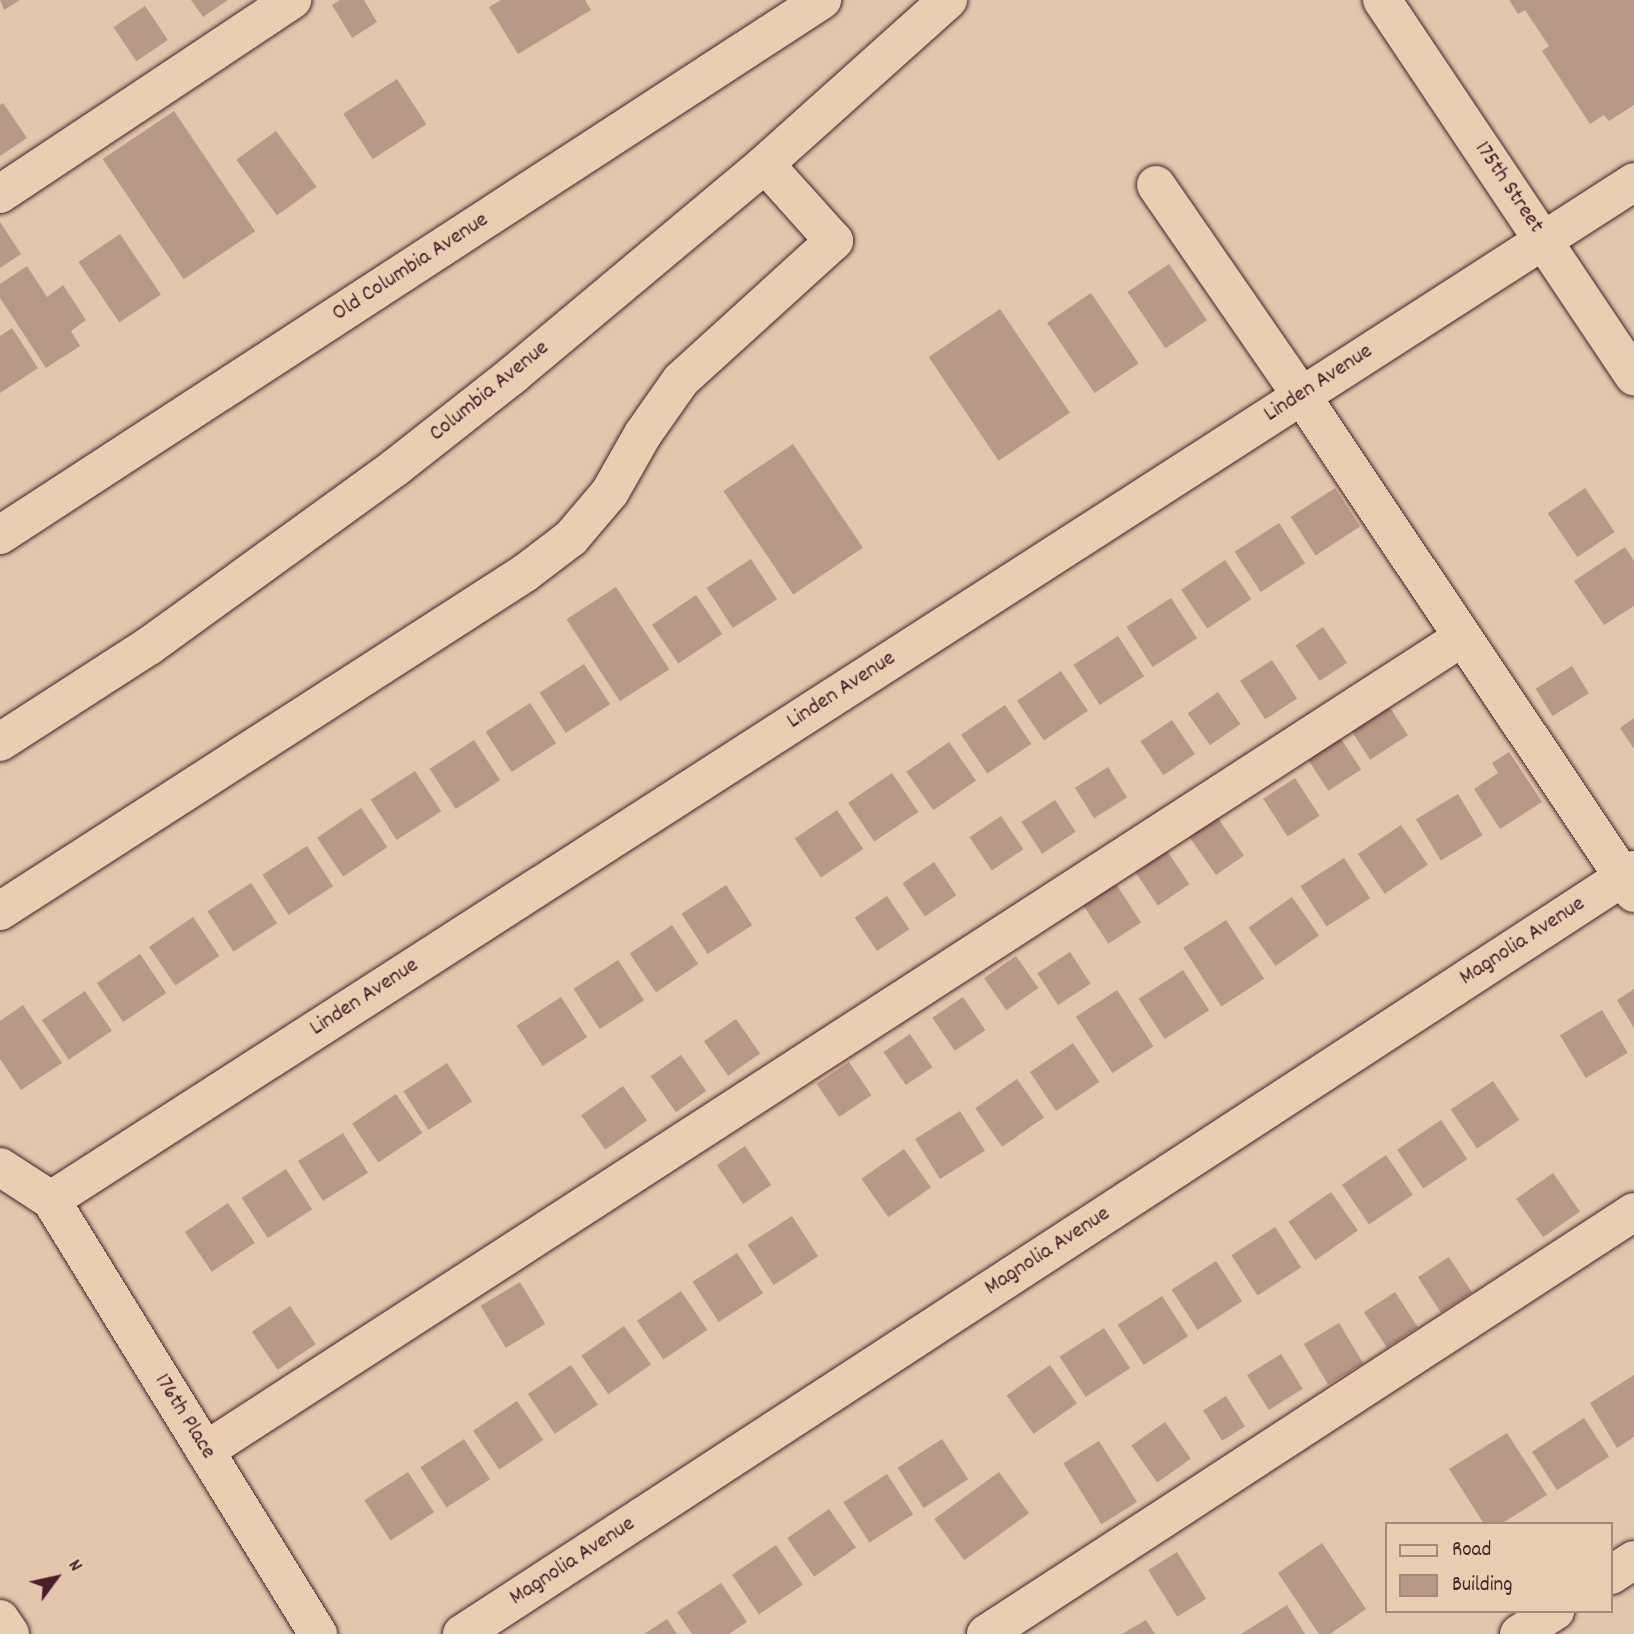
<!DOCTYPE html>
<style>
body{margin:0}
#map{position:relative;width:1634px;height:1634px;overflow:hidden;background:#e3c7ac;font-family:Dekko,sans-serif}
div>[style]{position:absolute}
[style*='--x']{left:calc(var(--x)*1px);top:calc(var(--y)*1px);width:calc(var(--w)*1px);rotate:calc(var(--a)*1deg)}
.building>*{inset:0;background:#b89887;transform-origin:0 0}
.roads{filter:drop-shadow(0 0 2px #4a1f2b) drop-shadow(0 0 2px #4a1f2b)}
.minor>*{height:38px;margin:-19px;padding:0 19px;transform-origin:19px;border-radius:19px;background:#e9ceb1}
.highway>*{height:38px;margin:-19px;padding:0 19px;transform-origin:19px;border-radius:19px;background:#e9ceb1}
span{translate:-50% -50%;white-space:nowrap;text-align:center;line-height:1.15;-webkit-text-stroke:6px #e9ceb1;paint-order:stroke}
.street-label{font-size:23px;color:#4a1f2b}
.legend{position:absolute;left:1385px;top:1522px;width:228px;height:91px;box-sizing:border-box;background:#e9ceb1;border:2px solid #a9887b;margin:0;padding:9px 12px;list-style:none;font-size:21px;color:#4a1f2b}
.legend li{display:flex;align-items:center;gap:14px;height:35px}
.legend b{width:35px;border:2px solid #a9887b}
.north{position:absolute;left:21px;top:1543px;width:70px;height:70px;-webkit-text-stroke:5px #e9ceb1;paint-order:stroke;rotate:57deg;font-size:19px;font-weight:700;line-height:28px;text-align:center;color:#4a1f2b}
.north::after{content:'';display:block;margin:auto;width:24px;height:32px;background:#4a1f2b;clip-path:polygon(50% 0,100% 100%,50% 72%,0 100%)}
</style>
<div id="map">
<div class="building">
<i style="clip-path:polygon(0 0,20px 0,4px 10px)"></i>
<i style="clip-path:polygon(191px 0,228px 0,203px 17px)"></i>
<i style="clip-path:polygon(340px 0,364px 0,377px 22px,352px 38px,332px 5px)"></i>
<i style="clip-path:polygon(501px 0,585px 0,591px 10px,518px 54px,489px 7px)"></i>
<i style="clip-path:polygon(1509px 0,1634px 0,1634px 105px,1609px 121px,1604px 115px,1590px 124px,1542px 51px,1549px 46px,1525px 10px,1518px 14px)"></i>
<i style="left:145px;top:6px;width:41px;height:38px;rotate:56deg"></i>
<i style="left:397px;top:79px;width:54px;height:64px;rotate:57deg"></i>
<i style="clip-path:polygon(3px 103px,27px 138px,0 156px,0 105px)"></i>
<i style="left:174px;top:111px;width:145px;height:86px;rotate:56deg"></i>
<i style="left:276px;top:131px;width:69px;height:49px;rotate:54deg"></i>
<i style="clip-path:polygon(0 222px,21px 254px,0 268px)"></i>
<i style="left:120px;top:234px;width:73px;height:50px;rotate:56deg"></i>
<i style="left:1169px;top:264px;width:68px;height:50px;rotate:56deg"></i>
<i style="clip-path:polygon(27px 266px,47px 297px,63px 285px,86px 320px,71px 331px,80px 346px,46px 368px,0 298px,0 284px)"></i>
<i style="left:1091px;top:293px;width:85px;height:53px;rotate:56deg"></i>
<i style="left:1000px;top:309px;width:125px;height:86px;rotate:56deg"></i>
<i style="clip-path:polygon(12px 328px,38px 368px,0 393px,0 336px)"></i>
<i style="left:793px;top:444px;width:125px;height:84px;rotate:56deg"></i>
<i style="left:1335px;top:488px;width:46px;height:53px;rotate:57deg"></i>
<i style="left:1585px;top:488px;width:53px;height:45px;rotate:56deg"></i>
<i style="left:1279px;top:523px;width:48px;height:53px;rotate:57deg"></i>
<i style="clip-path:polygon(1625px 547px,1634px 561px,1634px 606px,1604px 625px,1574px 581px)"></i>
<i style="left:751px;top:559px;width:48px;height:53px;rotate:57deg"></i>
<i style="left:1225px;top:560px;width:47px;height:53px;rotate:56deg"></i>
<i style="left:616px;top:587px;width:98px;height:59px;rotate:57deg"></i>
<i style="left:696px;top:595px;width:47px;height:53px;rotate:56deg"></i>
<i style="left:1171px;top:598px;width:48px;height:53px;rotate:57deg"></i>
<i style="left:1323px;top:627px;width:43px;height:33px;rotate:56deg"></i>
<i style="left:1118px;top:636px;width:48px;height:53px;rotate:57deg"></i>
<i style="left:1272px;top:660px;width:46px;height:38px;rotate:57deg"></i>
<i style="left:584px;top:664px;width:48px;height:53px;rotate:57deg"></i>
<i style="left:1572px;top:666px;width:32px;height:43px;rotate:58deg"></i>
<i style="left:1061px;top:671px;width:48px;height:53px;rotate:56deg"></i>
<i style="left:1218px;top:692px;width:39px;height:37px;rotate:55deg"></i>
<i style="left:1385px;top:700px;width:42px;height:45px;rotate:57deg"></i>
<i style="left:530px;top:703px;width:48px;height:53px;rotate:57deg"></i>
<i style="left:1005px;top:705px;width:47px;height:53px;rotate:56deg"></i>
<i style="clip-path:polygon(1634px 718px,1634px 749px,1620px 728px)"></i>
<i style="left:1172px;top:720px;width:41px;height:38px;rotate:56deg"></i>
<i style="left:1336px;top:731px;width:46px;height:39px;rotate:57deg"></i>
<i style="left:474px;top:740px;width:48px;height:53px;rotate:57deg"></i>
<i style="left:949px;top:742px;width:47px;height:52px;rotate:55deg"></i>
<i style="clip-path:polygon(1509px 752px,1542px 802px,1500px 829px,1474px 789px,1498px 773px,1492px 763px)"></i>
<i style="left:1108px;top:767px;width:36px;height:39px;rotate:58deg"></i>
<i style="left:415px;top:771px;width:48px;height:53px;rotate:57deg"></i>
<i style="left:892px;top:773px;width:47px;height:53px;rotate:56deg"></i>
<i style="left:1295px;top:778px;width:45px;height:38px;rotate:57deg"></i>
<i style="left:1458px;top:794px;width:48px;height:49px;rotate:59deg"></i>
<i style="left:1055px;top:800px;width:38px;height:40px;rotate:57deg"></i>
<i style="left:361px;top:808px;width:47px;height:53px;rotate:56deg"></i>
<i style="left:837px;top:810px;width:47px;height:51px;rotate:56deg"></i>
<i style="left:1001px;top:816px;width:40px;height:38px;rotate:56deg"></i>
<i style="left:1217px;top:817px;width:47px;height:34px;rotate:55deg"></i>
<i style="left:1401px;top:825px;width:48px;height:52px;rotate:56deg"></i>
<i style="left:307px;top:846px;width:48px;height:53px;rotate:57deg"></i>
<i style="left:1167px;top:851px;width:40px;height:38px;rotate:56deg"></i>
<i style="left:1344px;top:858px;width:48px;height:52px;rotate:57deg"></i>
<i style="left:934px;top:862px;width:40px;height:38px;rotate:56deg"></i>
<i style="left:251px;top:883px;width:48px;height:52px;rotate:57deg"></i>
<i style="left:1116px;top:884px;width:46px;height:39px;rotate:57deg"></i>
<i style="left:726px;top:885px;width:48px;height:53px;rotate:57deg"></i>
<i style="left:887px;top:896px;width:40px;height:39px;rotate:56deg"></i>
<i style="left:1292px;top:897px;width:47px;height:53px;rotate:55deg"></i>
<i style="left:193px;top:917px;width:47px;height:53px;rotate:56deg"></i>
<i style="left:1226px;top:920px;width:70px;height:51px;rotate:57deg"></i>
<i style="left:672px;top:925px;width:47px;height:51px;rotate:56deg"></i>
<i style="left:1070px;top:952px;width:38px;height:39px;rotate:57deg"></i>
<i style="left:140px;top:954px;width:47px;height:52px;rotate:56deg"></i>
<i style="left:1016px;top:956px;width:39px;height:39px;rotate:55deg"></i>
<i style="left:618px;top:960px;width:48px;height:53px;rotate:57deg"></i>
<i style="left:1183px;top:970px;width:48px;height:53px;rotate:57deg"></i>
<i style="clip-path:polygon(1634px 989px,1634px 1028px,1617px 1000px)"></i>
<i style="left:1117px;top:990px;width:67px;height:49px;rotate:57deg"></i>
<i style="left:85px;top:991px;width:48px;height:52px;rotate:56deg"></i>
<i style="left:561px;top:997px;width:48px;height:53px;rotate:57deg"></i>
<i style="left:963px;top:997px;width:40px;height:37px;rotate:56deg"></i>
<i style="clip-path:polygon(23px 1005px,62px 1063px,21px 1090px,0 1059px,0 1021px)"></i>
<i style="left:1602px;top:1010px;width:50px;height:49px;rotate:59deg"></i>
<i style="left:736px;top:1019px;width:42px;height:39px;rotate:55deg"></i>
<i style="left:910px;top:1034px;width:40px;height:32px;rotate:56deg"></i>
<i style="left:1073px;top:1043px;width:47px;height:52px;rotate:56deg"></i>
<i style="left:681px;top:1055px;width:44px;height:37px;rotate:55deg"></i>
<i style="left:849px;top:1062px;width:40px;height:39px;rotate:56deg"></i>
<i style="left:447px;top:1063px;width:46px;height:52px;rotate:57deg"></i>
<i style="left:1017px;top:1079px;width:47px;height:51px;rotate:55deg"></i>
<i style="left:1493px;top:1081px;width:47px;height:51px;rotate:56deg"></i>
<i style="left:623px;top:1086px;width:42px;height:51px;rotate:55deg"></i>
<i style="left:396px;top:1094px;width:47px;height:53px;rotate:56deg"></i>
<i style="left:960px;top:1111px;width:47px;height:53px;rotate:58deg"></i>
<i style="left:1441px;top:1120px;width:47px;height:53px;rotate:56deg"></i>
<i style="left:343px;top:1133px;width:47px;height:53px;rotate:58deg"></i>
<i style="left:745px;top:1146px;width:47px;height:34px;rotate:56deg"></i>
<i style="left:904px;top:1149px;width:47px;height:52px;rotate:55deg"></i>
<i style="left:1386px;top:1155px;width:48px;height:53px;rotate:56deg"></i>
<i style="left:286px;top:1169px;width:48px;height:53px;rotate:57deg"></i>
<i style="left:1553px;top:1173px;width:47px;height:45px;rotate:55deg"></i>
<i style="left:1331px;top:1192px;width:47px;height:52px;rotate:55deg"></i>
<i style="left:228px;top:1203px;width:48px;height:52px;rotate:56deg"></i>
<i style="left:792px;top:1216px;width:48px;height:53px;rotate:57deg"></i>
<i style="left:1275px;top:1227px;width:48px;height:52px;rotate:57deg"></i>
<i style="left:737px;top:1253px;width:48px;height:53px;rotate:57deg"></i>
<i style="left:1449px;top:1257px;width:42px;height:37px;rotate:57deg"></i>
<i style="left:1216px;top:1261px;width:48px;height:53px;rotate:57deg"></i>
<i style="left:520px;top:1282px;width:49px;height:46px;rotate:59deg"></i>
<i style="left:681px;top:1291px;width:47px;height:53px;rotate:56deg"></i>
<i style="left:1395px;top:1292px;width:42px;height:37px;rotate:57deg"></i>
<i style="left:1162px;top:1296px;width:48px;height:53px;rotate:57deg"></i>
<i style="left:290px;top:1306px;width:46px;height:46px;rotate:56deg"></i>
<i style="left:1339px;top:1323px;width:47px;height:41px;rotate:59deg"></i>
<i style="left:624px;top:1326px;width:47px;height:52px;rotate:55deg"></i>
<i style="left:1104px;top:1328px;width:48px;height:53px;rotate:57deg"></i>
<i style="left:1281px;top:1354px;width:41px;height:40px;rotate:58deg"></i>
<i style="left:571px;top:1365px;width:48px;height:52px;rotate:56deg"></i>
<i style="left:1050px;top:1365px;width:47px;height:53px;rotate:55deg"></i>
<i style="clip-path:polygon(1634px 1375px,1634px 1437px,1617px 1448px,1590px 1403px)"></i>
<i style="left:1226px;top:1396px;width:36px;height:27px;rotate:58deg"></i>
<i style="left:517px;top:1401px;width:47px;height:53px;rotate:56deg"></i>
<i style="left:1584px;top:1418px;width:46px;height:62px;rotate:57deg"></i>
<i style="left:1165px;top:1422px;width:45px;height:41px;rotate:55deg"></i>
<i style="clip-path:polygon(1507px 1433px,1547px 1495px,1501px 1524px,1484px 1524px,1449px 1469px)"></i>
<i style="left:464px;top:1439px;width:48px;height:52px;rotate:57deg"></i>
<i style="left:942px;top:1439px;width:48px;height:53px;rotate:57deg"></i>
<i style="left:1099px;top:1441px;width:72px;height:42px;rotate:58deg"></i>
<i style="left:408px;top:1472px;width:48px;height:52px;rotate:57deg"></i>
<i style="left:999px;top:1472px;width:51px;height:80px;rotate:54deg"></i>
<i style="left:887px;top:1474px;width:48px;height:52px;rotate:57deg"></i>
<i style="left:829px;top:1509px;width:47px;height:51px;rotate:55deg"></i>
<i style="clip-path:polygon(1322px 1543px,1366px 1609px,1330px 1634px,1319px 1634px,1278px 1573px)"></i>
<i style="left:776px;top:1545px;width:48px;height:53px;rotate:56deg"></i>
<i style="left:1177px;top:1552px;width:55px;height:34px;rotate:58deg"></i>
<i style="clip-path:polygon(721px 1583px,747px 1622px,729px 1634px,692px 1634px,677px 1612px)"></i>
<i style="clip-path:polygon(1287px 1605px,1305px 1634px,1241px 1634px)"></i>
<i style="clip-path:polygon(667px 1619px,677px 1634px,644px 1634px)"></i>
<i style="clip-path:polygon(1146px 1620px,1155px 1634px,1122px 1634px)"></i>
</div>
<div class="roads">
<div class="minor">
<i style="--x:1382;--y:0;--w:453;--a:56.2"></i>
<i style="--x:1156;--y:185;--w:255;--a:55.4"></i>
<i style="--x:1301;--y:395;--w:599;--a:56.23"></i>
<i style="--x:0;--y:194;--w:351;--a:-33.6"></i>
<i style="--x:0;--y:535;--w:981;--a:-33.06"></i>
<i style="--x:0;--y:742;--w:177;--a:-32.8"></i>
<i style="--x:149;--y:646;--w:305;--a:-35.9"></i>
<i style="--x:396;--y:467;--w:150;--a:-38.2"></i>
<i style="--x:514;--y:374;--w:327;--a:-39.9"></i>
<i style="--x:765;--y:164;--w:246;--a:-41.9"></i>
<i style="--x:0;--y:911;--w:624;--a:-32.77"></i>
<i style="--x:525;--y:573;--w:58;--a:-37.3"></i>
<i style="--x:571;--y:538;--w:60;--a:-49.7"></i>
<i style="--x:610;--y:492;--w:67;--a:-60.4"></i>
<i style="--x:643;--y:434;--w:66;--a:-54.9"></i>
<i style="--x:681;--y:380;--w:207;--a:-42.3"></i>
<i style="--x:834;--y:241;--w:103;--a:-131.9"></i>
<i style="--x:0;--y:1167;--w:61;--a:32.9"></i>
<i style="--x:51;--y:1200;--w:510;--a:58.4"></i>
<i style="--x:51;--y:1200;--w:1882;--a:-32.74"></i>
<i style="--x:205;--y:1451;--w:1498;--a:-32.91"></i>
<i style="--x:1611;--y:1575;--w:27;--a:-33"></i>
<i style="--x:462;--y:1634;--w:1399;--a:-33.1"></i>
<i style="--x:986;--y:1634;--w:773;--a:-33.07"></i>
<i style="--x:1519;--y:1634;--w:43;--a:-32.6"></i>
</div>
<div class="highway">
<i style="--x:0;--y:1619;--w:18;--a:56"></i>
</div>
</div>
<div class="street-label">
<span style="left:1508px;top:188px;rotate:56deg">175th Street</span>
<span style="left:411px;top:268px;rotate:-33deg">Old Columbia Avenue</span>
<span style="left:1319px;top:384px;rotate:-33deg">Linden Avenue</span>
<span style="left:490px;top:392px;rotate:-39deg">Columbia Avenue</span>
<span style="left:842px;top:691px;rotate:-33deg">Linden Avenue</span>
<span style="left:1523px;top:942px;rotate:-33deg">Magnolia Avenue</span>
<span style="left:365px;top:998px;rotate:-33deg">Linden Avenue</span>
<span style="left:1048px;top:1252px;rotate:-33deg">Magnolia Avenue</span>
<span style="left:184px;top:1417px;rotate:58deg">176th Place</span>
<span style="left:573px;top:1562px;rotate:-33deg">Magnolia Avenue</span>
</div>
<ul class="legend">
<li><b style="height:9px;background:#e9ceb1"></b>Road</li>
<li><b style="height:19px;background:#b89887"></b>Building</li>
</ul>
<div class="north">N</div>
</div>
